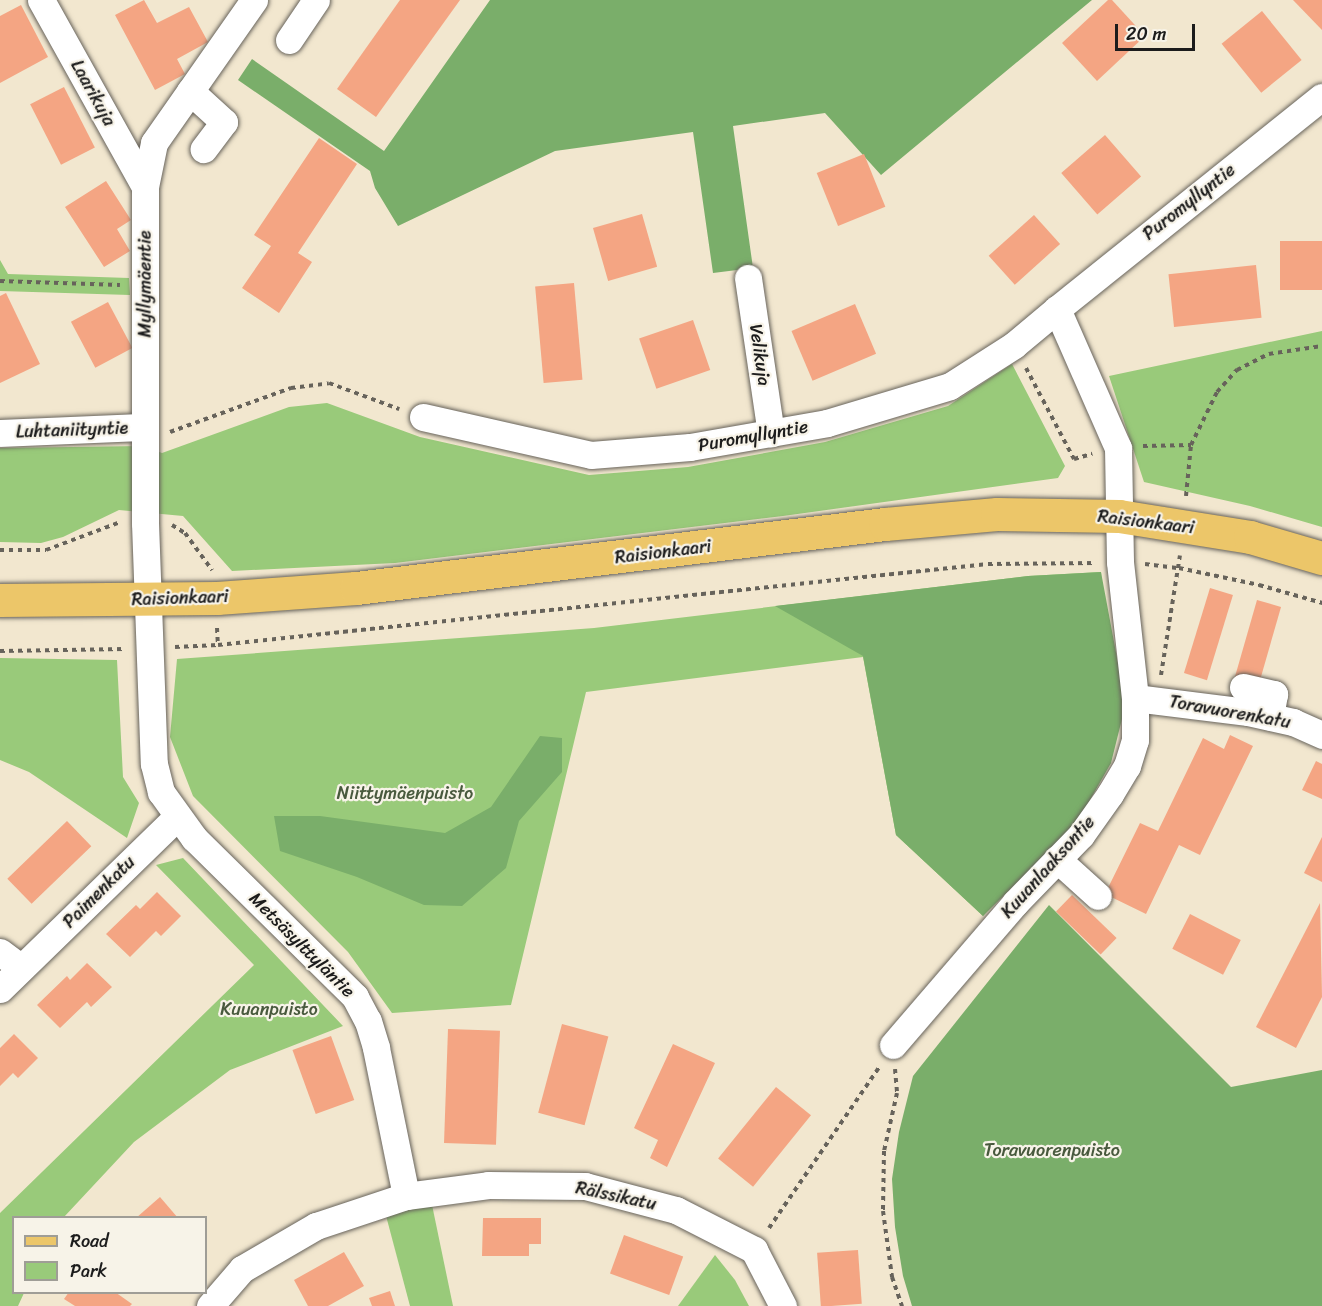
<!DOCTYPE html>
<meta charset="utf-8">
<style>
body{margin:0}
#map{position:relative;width:1322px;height:1306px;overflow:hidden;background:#f2e7cf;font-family:Sriracha,sans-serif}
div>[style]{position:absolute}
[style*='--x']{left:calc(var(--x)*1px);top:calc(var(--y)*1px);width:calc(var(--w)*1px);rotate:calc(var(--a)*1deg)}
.green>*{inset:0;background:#99ca7a}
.forest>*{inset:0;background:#7aae6a}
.building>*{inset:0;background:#f4a583;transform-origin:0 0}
.path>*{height:4px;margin-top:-2px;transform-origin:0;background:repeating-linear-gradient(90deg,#67635b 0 4.5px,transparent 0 9px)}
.roads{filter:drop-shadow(0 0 2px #67635b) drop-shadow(0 0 2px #67635b)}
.minor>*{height:27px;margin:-13.5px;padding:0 13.5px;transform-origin:13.5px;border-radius:13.5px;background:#fff}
.major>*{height:33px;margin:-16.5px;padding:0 16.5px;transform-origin:16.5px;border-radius:16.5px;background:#ecc669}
span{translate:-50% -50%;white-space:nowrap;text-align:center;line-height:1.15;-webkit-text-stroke:4.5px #f7f3e8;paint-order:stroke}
.street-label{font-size:18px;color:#1c1c1c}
.park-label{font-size:18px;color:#48593d}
.legend{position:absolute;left:12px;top:1216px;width:195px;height:78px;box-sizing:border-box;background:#f7f3e8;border:2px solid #9f9d96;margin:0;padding:8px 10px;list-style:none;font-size:18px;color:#1c1c1c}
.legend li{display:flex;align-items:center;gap:12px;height:30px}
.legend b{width:30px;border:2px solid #9f9d96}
.scale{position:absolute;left:1115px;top:24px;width:80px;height:27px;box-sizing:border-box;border:3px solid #1c1c1c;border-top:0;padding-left:8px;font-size:18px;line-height:21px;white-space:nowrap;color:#1c1c1c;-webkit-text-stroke:4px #f7f3e8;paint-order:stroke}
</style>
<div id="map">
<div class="green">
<i style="clip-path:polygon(0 260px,8px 274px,129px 278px,130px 295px,0 291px)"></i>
<i style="clip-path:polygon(1322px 331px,1322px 527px,1250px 506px,1144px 482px,1109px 376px)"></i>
<i style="clip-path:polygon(1012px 364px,1065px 466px,1058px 478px,783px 516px,395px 563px,232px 571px,183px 516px,119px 510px,63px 537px,41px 543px,0 542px,0 448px,143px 446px,162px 453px,289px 407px,327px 403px,420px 437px,589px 475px,688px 467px,825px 442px,948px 406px)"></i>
<i style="clip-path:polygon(1101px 572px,1111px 763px,983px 916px,896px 835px,863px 657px,586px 692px,511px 1005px,392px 1013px,348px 952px,193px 796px,170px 737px,177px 659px,594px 628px,1028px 576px)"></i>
<i style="clip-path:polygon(0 658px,117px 660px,123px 777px,139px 803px,127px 838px,29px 772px,0 760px)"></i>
<i style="clip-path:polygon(183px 858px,343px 1026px,230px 1070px,134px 1142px,64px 1217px,14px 1218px,14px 1292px,24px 1293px,18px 1306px,0 1306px,0 1213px,254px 965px,156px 865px)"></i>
<i style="clip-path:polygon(431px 1200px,453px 1306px,410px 1306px,385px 1212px)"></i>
<i style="clip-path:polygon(715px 1255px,735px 1280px,749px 1306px,678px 1306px)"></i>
</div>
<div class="forest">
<i style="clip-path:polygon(490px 0,1092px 0,881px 175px,825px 113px,733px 126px,753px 268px,713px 273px,693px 132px,555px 151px,398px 226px,375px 188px,370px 171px,238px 80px,252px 59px,384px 151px)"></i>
<i style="clip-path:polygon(1101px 572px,1120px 674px,1123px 715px,1111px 763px,1086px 807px,1065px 835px,983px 916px,896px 835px,863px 656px,775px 606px,1028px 576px)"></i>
<i style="clip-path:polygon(540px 736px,562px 738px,562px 772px,519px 821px,506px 868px,462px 906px,424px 905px,357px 877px,280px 851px,274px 816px,320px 816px,445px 833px,491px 807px)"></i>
<i style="clip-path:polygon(1049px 905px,1231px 1087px,1322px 1070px,1322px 1306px,912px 1306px,903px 1276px,895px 1227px,892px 1179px,899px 1132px,913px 1076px)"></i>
</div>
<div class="building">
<i style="clip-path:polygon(144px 0,157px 23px,189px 7px,208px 42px,177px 59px,185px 74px,155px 90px,115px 15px)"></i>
<i style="clip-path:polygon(400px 0,460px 0,376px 117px,337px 89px)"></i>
<i style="clip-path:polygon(1108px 0,1112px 0,1145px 36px,1097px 81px,1062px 43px)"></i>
<i style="clip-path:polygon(1293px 0,1322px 0,1322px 30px)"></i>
<i style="clip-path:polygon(21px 5px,48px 57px,0 83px,0 16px)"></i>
<i style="left:1262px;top:11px;width:63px;height:52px;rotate:51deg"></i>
<i style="left:64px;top:87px;width:68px;height:38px;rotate:63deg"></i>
<i style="left:1105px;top:135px;width:55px;height:58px;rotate:49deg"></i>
<i style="clip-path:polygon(319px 138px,357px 164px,298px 253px,312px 262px,279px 313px,242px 288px,271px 246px,254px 235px)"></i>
<i style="left:864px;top:154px;width:57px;height:51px;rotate:68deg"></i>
<i style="clip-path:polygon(106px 181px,131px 220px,117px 229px,130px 251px,104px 267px,65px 207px)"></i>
<i style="left:642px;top:214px;width:55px;height:51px;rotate:74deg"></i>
<i style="left:1034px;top:215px;width:39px;height:61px;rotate:48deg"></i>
<i style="left:1322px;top:241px;width:49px;height:42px;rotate:90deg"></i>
<i style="left:1256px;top:265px;width:53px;height:88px;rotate:84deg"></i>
<i style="left:574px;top:283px;width:97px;height:39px;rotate:85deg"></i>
<i style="clip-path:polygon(6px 293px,40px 364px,0 383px,0 296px)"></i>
<i style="left:108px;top:302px;width:52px;height:42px;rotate:62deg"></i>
<i style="left:855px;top:304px;width:54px;height:69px;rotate:67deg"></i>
<i style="left:693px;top:320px;width:53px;height:57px;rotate:71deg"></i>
<i style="left:1210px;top:588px;width:24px;height:89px;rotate:17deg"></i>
<i style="left:1257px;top:600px;width:25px;height:81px;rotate:16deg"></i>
<i style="clip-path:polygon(1230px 735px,1253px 746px,1200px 855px,1179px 845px,1146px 914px,1105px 894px,1140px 823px,1158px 831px,1203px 738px,1224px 749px)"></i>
<i style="clip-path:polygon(1316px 761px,1322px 764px,1322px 799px,1302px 790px)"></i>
<i style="left:67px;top:821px;width:35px;height:83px;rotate:46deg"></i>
<i style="clip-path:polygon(1322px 837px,1322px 882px,1304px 873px)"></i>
<i style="clip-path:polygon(157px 892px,181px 916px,161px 936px,156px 931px,130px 957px,106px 934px,136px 905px,140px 909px)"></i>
<i style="left:1072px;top:895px;width:62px;height:23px;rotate:44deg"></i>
<i style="clip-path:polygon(1320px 903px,1322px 997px,1296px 1048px,1256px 1027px)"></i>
<i style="left:1190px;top:914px;width:57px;height:39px;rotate:27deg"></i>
<i style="clip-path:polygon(87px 963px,112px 987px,91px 1007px,87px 1002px,60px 1028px,37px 1005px,67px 976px,70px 980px)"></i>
<i style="left:562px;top:1024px;width:48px;height:92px;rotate:15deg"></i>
<i style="left:448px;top:1029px;width:52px;height:114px;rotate:2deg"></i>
<i style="clip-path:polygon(14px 1034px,38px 1058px,18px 1078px,13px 1073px,0 1086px,0 1048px)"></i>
<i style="left:331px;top:1036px;width:68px;height:41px;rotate:70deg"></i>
<i style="clip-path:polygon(673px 1044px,715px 1063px,667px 1167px,650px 1158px,658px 1140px,634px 1128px)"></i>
<i style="left:776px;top:1087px;width:45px;height:92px;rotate:39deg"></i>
<i style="clip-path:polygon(160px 1197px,178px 1218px,136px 1218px)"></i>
<i style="clip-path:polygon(483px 1218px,541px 1218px,541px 1244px,529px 1244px,529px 1256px,482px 1256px)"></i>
<i style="left:624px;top:1235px;width:63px;height:41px;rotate:20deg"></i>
<i style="left:858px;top:1250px;width:54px;height:41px;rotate:86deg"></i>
<i style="clip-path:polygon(344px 1252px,364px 1286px,328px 1306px,308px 1306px,294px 1280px)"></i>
<i style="clip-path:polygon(390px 1291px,395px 1306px,372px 1306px,369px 1298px)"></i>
<i style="clip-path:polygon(69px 1292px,115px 1292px,132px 1304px,130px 1306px,75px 1306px,64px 1299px)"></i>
</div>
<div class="path">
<i style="--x:0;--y:281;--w:120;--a:1.9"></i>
<i style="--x:1026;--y:368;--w:103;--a:62.2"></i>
<i style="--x:1074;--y:459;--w:19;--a:-16"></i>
<i style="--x:170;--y:432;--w:129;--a:-20"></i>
<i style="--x:291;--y:388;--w:38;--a:-7"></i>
<i style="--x:329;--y:383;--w:75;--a:20.4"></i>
<i style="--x:1143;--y:446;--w:48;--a:-1.2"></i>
<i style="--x:1186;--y:496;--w:51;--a:-84.4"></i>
<i style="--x:1191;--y:445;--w:59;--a:-63.9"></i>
<i style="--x:1217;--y:392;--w:30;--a:-48"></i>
<i style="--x:1237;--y:370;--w:36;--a:-27"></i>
<i style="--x:1269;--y:354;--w:54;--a:-8.6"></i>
<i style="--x:172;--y:525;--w:15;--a:32"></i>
<i style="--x:185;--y:533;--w:46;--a:53.9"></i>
<i style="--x:0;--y:550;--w:46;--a:0"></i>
<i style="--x:46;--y:550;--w:77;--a:-20.6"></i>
<i style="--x:1145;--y:564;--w:34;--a:7"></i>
<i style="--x:1179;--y:568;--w:82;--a:12"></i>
<i style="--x:1259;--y:585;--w:66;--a:15.9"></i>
<i style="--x:217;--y:628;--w:17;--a:87"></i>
<i style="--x:175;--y:647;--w:43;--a:-2.7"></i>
<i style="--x:218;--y:645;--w:774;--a:-6.01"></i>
<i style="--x:988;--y:564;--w:108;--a:-0.5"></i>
<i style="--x:0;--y:651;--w:125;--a:-0.9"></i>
<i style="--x:1161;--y:675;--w:121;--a:-81"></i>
<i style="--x:895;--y:1069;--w:24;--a:85"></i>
<i style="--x:897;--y:1093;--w:59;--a:102.6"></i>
<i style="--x:884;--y:1151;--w:60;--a:91"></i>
<i style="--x:883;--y:1211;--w:67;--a:82.2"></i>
<i style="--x:892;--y:1277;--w:31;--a:71"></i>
<i style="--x:769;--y:1228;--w:196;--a:-55.6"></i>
</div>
<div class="roads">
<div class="minor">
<i style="--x:41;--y:0;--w:214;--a:60.9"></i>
<i style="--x:254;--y:0;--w:174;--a:125"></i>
<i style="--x:154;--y:143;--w:45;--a:101.6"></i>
<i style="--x:145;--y:187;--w:336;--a:90"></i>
<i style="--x:145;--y:523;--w:241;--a:87.9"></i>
<i style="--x:154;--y:764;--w:29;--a:76"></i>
<i style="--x:161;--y:792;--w:57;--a:54.3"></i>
<i style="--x:194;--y:838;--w:226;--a:44.6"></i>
<i style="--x:355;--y:997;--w:27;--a:62"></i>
<i style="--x:368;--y:1021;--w:28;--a:73"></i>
<i style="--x:376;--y:1048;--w:151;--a:78.5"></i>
<i style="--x:289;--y:40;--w:48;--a:-56"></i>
<i style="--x:190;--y:91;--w:46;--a:42.4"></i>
<i style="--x:224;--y:122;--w:34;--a:127"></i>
<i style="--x:748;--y:278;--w:157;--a:81.6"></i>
<i style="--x:423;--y:417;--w:172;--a:12.7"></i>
<i style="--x:591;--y:455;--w:99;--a:-4.6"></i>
<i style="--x:690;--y:447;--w:139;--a:-9.9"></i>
<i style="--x:827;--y:423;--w:128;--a:-16.7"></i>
<i style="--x:950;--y:386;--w:76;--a:-32.6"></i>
<i style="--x:1014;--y:345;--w:56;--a:-39.9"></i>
<i style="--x:0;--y:433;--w:145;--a:-2.4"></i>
<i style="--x:1243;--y:687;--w:32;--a:13"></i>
<i style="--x:1274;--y:694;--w:23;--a:100"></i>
<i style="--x:1135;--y:698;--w:114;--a:7.1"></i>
<i style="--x:1248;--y:712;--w:46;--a:12.5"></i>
<i style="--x:1293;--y:722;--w:32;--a:24"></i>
<i style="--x:1057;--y:859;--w:55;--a:42.1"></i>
<i style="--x:0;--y:952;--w:26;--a:37"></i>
<i style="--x:0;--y:989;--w:247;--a:-44.2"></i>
<i style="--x:893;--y:1045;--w:187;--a:-49.3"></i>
<i style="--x:1015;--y:903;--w:95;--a:-45.9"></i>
<i style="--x:1081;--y:835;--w:50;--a:-54.7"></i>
<i style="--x:1110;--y:794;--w:33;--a:-59"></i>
<i style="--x:1127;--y:766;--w:27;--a:-73"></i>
<i style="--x:1135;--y:740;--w:42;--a:-90"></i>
<i style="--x:1135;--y:698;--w:137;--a:-96.3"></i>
<i style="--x:1120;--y:562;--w:114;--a:-91"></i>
<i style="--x:1118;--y:448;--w:152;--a:-113.7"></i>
<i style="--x:1057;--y:309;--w:339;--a:-38.7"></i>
<i style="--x:210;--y:1306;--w:49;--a:-49.1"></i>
<i style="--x:242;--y:1269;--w:86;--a:-30.2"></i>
<i style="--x:316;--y:1226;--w:95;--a:-18.4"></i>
<i style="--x:406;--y:1196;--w:83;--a:-7.6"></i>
<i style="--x:488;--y:1185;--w:97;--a:0.6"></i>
<i style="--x:585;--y:1186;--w:94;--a:14.8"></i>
<i style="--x:676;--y:1210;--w:88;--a:27.1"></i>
<i style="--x:754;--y:1250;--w:63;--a:62.6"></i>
</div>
<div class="major">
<i style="--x:0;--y:600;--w:217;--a:-0.5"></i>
<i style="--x:217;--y:598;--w:139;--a:-4.1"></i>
<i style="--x:356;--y:588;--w:533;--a:-6.9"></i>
<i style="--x:885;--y:524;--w:112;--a:-5.1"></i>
<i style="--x:997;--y:514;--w:122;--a:0.9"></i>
<i style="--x:1119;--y:516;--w:133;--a:9.1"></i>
<i style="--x:1250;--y:537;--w:75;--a:16.3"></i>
</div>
</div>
<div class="street-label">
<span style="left:93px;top:93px;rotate:61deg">Laarikuja</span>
<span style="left:1189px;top:202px;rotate:-38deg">Puromyllyntie</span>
<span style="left:145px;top:284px;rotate:-90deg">Myllymäentie</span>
<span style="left:760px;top:355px;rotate:82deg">Velikuja</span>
<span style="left:72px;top:430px;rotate:-2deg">Luhtaniityntie</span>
<span style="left:753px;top:436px;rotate:-10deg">Puromyllyntie</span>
<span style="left:1146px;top:522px;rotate:7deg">Raisionkaari</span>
<span style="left:663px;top:552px;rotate:-7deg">Raisionkaari</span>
<span style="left:180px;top:598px;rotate:-2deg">Raisionkaari</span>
<span style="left:1230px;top:712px;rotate:10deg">Toravuorenkatu</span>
<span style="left:1048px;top:867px;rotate:-48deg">Kuuanlaaksontie</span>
<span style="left:99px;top:892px;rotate:-45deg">Paimenkatu</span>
<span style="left:302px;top:945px;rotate:45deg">Metsäsylttyläntie</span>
<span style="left:616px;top:1196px;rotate:12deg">Rälssikatu</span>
</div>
<div class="park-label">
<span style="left:405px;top:793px">Niittymäenpuisto</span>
<span style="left:269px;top:1009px">Kuuanpuisto</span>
<span style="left:1052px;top:1150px">Toravuorenpuisto</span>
</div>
<ul class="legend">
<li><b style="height:8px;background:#ecc669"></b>Road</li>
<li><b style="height:16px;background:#99ca7a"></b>Park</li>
</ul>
<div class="scale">20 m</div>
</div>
